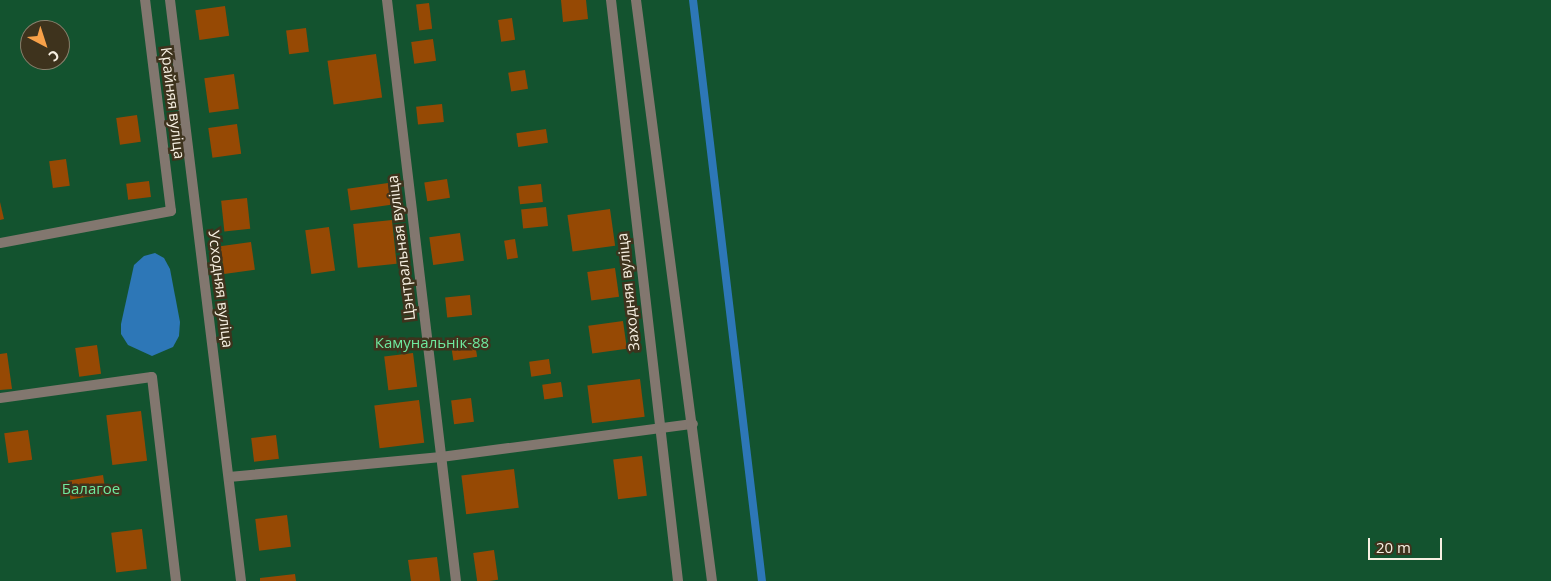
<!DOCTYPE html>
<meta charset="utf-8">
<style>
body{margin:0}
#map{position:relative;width:1551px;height:581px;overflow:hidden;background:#3e331d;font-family:"Open Sans",sans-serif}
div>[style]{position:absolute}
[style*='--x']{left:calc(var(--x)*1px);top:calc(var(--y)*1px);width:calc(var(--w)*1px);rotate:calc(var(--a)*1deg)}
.green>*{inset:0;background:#13532f}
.water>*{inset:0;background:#2d77b7}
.stream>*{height:8px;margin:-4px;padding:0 4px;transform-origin:4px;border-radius:4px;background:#2d77b7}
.building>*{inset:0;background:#964904;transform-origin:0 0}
.lane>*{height:10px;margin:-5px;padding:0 5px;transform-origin:5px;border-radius:5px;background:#82776f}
.street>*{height:10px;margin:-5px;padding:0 5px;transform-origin:5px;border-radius:5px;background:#82776f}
span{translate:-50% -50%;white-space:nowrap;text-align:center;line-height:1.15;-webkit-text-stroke:5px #3e331d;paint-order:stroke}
.street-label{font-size:15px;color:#f7f0e2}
.park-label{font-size:15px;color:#6fe99e}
.north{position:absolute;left:20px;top:20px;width:50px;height:50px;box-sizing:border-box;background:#3e331d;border:1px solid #887f6c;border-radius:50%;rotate:140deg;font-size:14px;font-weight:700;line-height:20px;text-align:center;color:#f7f0e2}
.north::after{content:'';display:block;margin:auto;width:18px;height:22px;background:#f7a149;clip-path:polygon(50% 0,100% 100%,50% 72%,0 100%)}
.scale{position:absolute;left:1368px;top:538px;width:74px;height:22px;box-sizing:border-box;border:2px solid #f7f0e2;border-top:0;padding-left:6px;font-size:15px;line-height:18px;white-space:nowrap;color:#f7f0e2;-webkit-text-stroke:4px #3e331d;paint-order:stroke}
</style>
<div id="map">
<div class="green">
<i style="clip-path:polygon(evenodd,0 0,1551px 0,1551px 581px,0 581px,0 0,30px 30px,60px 30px,60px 60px,30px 60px,30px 30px)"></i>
</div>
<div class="water">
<i style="clip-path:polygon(155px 253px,164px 258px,170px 269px,180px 322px,179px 336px,173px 347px,152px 356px,128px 345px,121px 334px,121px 324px,134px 265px,144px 256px)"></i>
</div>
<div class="stream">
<i style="--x:693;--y:0;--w:585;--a:83.23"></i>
</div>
<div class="building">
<i style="clip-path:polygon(561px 0,586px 0,588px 19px,563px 22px)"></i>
<i style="left:429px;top:3px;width:26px;height:13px;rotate:83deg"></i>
<i style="left:225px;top:6px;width:30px;height:30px;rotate:82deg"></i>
<i style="left:512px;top:18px;width:22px;height:14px;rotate:82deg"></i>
<i style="left:306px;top:28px;width:24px;height:20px;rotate:83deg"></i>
<i style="left:433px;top:39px;width:22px;height:22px;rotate:82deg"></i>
<i style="left:376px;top:54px;width:44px;height:49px;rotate:82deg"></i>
<i style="left:525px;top:70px;width:19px;height:17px;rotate:81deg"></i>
<i style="left:234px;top:74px;width:35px;height:30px;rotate:82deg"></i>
<i style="left:442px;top:104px;width:18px;height:26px;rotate:84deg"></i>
<i style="left:137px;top:115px;width:27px;height:21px;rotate:82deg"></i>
<i style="left:237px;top:124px;width:30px;height:29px;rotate:82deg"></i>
<i style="left:546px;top:129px;width:14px;height:30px;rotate:82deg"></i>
<i style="left:66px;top:159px;width:27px;height:17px;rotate:82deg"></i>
<i style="left:447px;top:179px;width:19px;height:23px;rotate:81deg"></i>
<i style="left:149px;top:181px;width:16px;height:23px;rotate:83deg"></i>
<i style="left:388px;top:183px;width:22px;height:41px;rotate:82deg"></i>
<i style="left:541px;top:184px;width:18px;height:23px;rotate:84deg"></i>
<i style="left:247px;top:198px;width:31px;height:26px;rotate:84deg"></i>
<i style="clip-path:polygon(0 202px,4px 219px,0 220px)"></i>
<i style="left:546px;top:207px;width:19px;height:25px;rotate:84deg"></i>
<i style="left:610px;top:209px;width:37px;height:43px;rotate:82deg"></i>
<i style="left:392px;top:220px;width:44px;height:39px;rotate:84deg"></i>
<i style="left:329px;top:227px;width:44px;height:24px;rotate:82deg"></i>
<i style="left:460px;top:233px;width:28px;height:31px;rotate:82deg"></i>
<i style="left:515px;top:239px;width:19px;height:11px;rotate:81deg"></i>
<i style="left:251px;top:242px;width:28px;height:31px;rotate:82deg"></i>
<i style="left:615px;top:268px;width:29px;height:28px;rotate:82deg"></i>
<i style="left:470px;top:295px;width:20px;height:25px;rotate:84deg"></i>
<i style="left:623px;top:321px;width:28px;height:35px;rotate:82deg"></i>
<i style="left:474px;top:337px;width:20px;height:24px;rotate:81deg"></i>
<i style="left:97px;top:345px;width:29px;height:22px;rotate:82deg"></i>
<i style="clip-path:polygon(7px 353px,12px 389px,0 390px,0 354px)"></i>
<i style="left:413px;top:353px;width:34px;height:29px;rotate:83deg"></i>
<i style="left:549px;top:359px;width:15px;height:20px;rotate:82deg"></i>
<i style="left:640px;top:379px;width:38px;height:53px;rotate:83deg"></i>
<i style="left:561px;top:382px;width:15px;height:19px;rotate:82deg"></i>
<i style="left:471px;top:398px;width:24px;height:20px;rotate:83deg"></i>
<i style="left:419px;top:400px;width:43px;height:45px;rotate:83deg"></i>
<i style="left:141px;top:411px;width:50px;height:35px;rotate:83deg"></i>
<i style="left:28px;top:430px;width:30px;height:24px;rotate:82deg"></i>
<i style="left:276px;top:435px;width:24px;height:25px;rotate:83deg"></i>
<i style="left:642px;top:456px;width:40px;height:29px;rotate:83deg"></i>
<i style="left:514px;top:469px;width:39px;height:53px;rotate:83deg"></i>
<i style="left:103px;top:475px;width:19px;height:36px;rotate:81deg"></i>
<i style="left:287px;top:515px;width:32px;height:32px;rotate:83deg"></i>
<i style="left:142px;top:529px;width:40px;height:31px;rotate:83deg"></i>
<i style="left:494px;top:550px;width:30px;height:21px;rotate:82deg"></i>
<i style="clip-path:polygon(437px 557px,440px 581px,411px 581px,408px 560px)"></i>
<i style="clip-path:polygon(295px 574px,296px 581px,260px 581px,260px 578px)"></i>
</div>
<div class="lane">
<i style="--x:170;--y:0;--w:585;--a:83.03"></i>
<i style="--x:387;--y:0;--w:585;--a:83.23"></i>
<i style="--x:611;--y:0;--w:585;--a:83.42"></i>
<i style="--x:0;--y:243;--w:174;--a:-10.6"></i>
<i style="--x:171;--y:211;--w:213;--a:-97"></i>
<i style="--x:0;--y:398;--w:153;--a:-7.9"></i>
<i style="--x:152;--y:377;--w:205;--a:83.3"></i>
<i style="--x:229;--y:477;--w:213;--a:-5.4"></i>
<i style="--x:441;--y:457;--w:254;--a:-7.5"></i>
</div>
<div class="street">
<i style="--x:636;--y:0;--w:586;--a:82.55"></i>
</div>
<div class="street-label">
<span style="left:173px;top:103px;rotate:83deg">Крайняя вуліца</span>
<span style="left:401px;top:248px;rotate:-97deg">Цэнтральная вуліца</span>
<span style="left:221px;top:289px;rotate:83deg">Усходняя вуліца</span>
<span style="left:628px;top:292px;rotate:-96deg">Заходняя вуліца</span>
</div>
<div class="park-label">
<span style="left:432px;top:343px">Камунальнік-88</span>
<span style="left:91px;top:489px">Балагое</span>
</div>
<div class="north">С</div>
<div class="scale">20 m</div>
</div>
